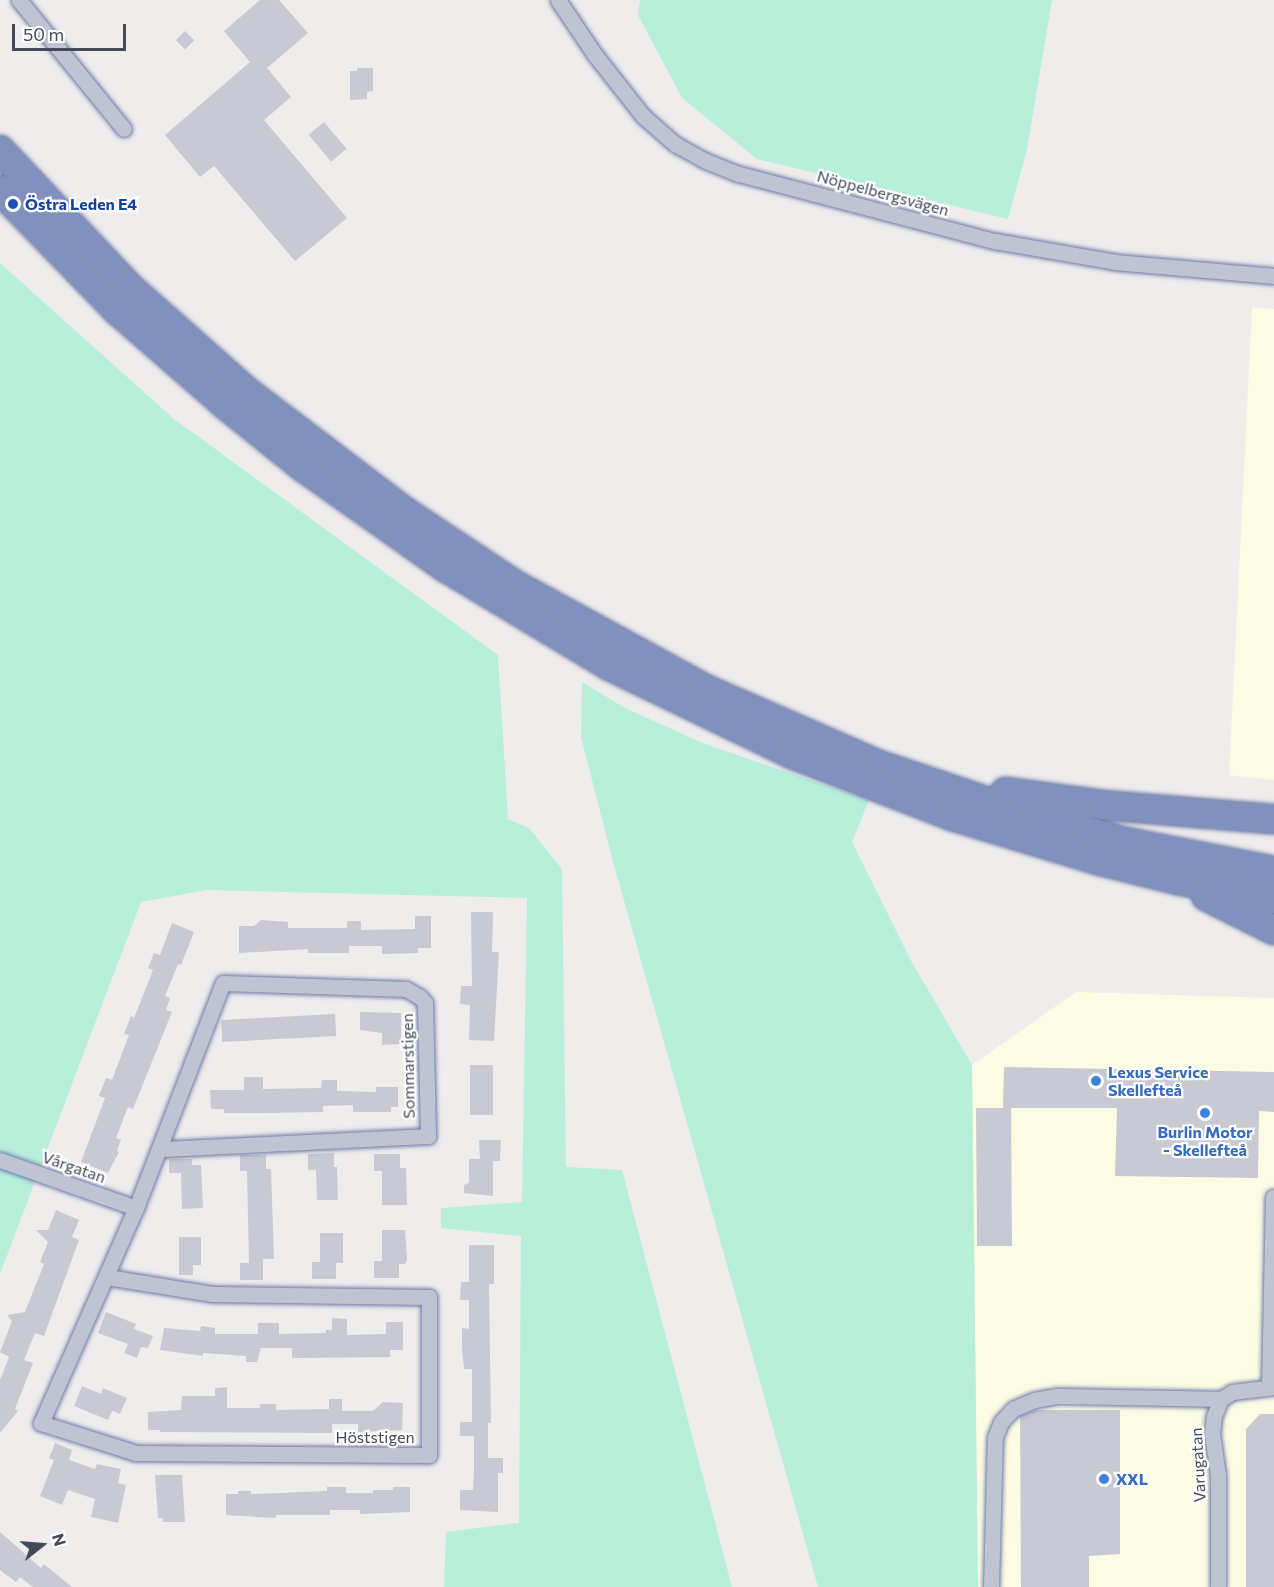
<!DOCTYPE html>
<meta charset="utf-8">
<style>
body{margin:0}
#map{position:relative;width:1274px;height:1587px;overflow:hidden;background:#efecec;font-family:Commissioner,sans-serif}
div>[style]{position:absolute}
[style*='--x']{left:calc(var(--x)*1px);top:calc(var(--y)*1px);width:calc(var(--w)*1px);rotate:calc(var(--a)*1deg)}
.commercial>*{inset:0;background:#fcfbe3}
.green>*{inset:0;background:#b7efda}
.building>*{inset:0;background:#c8c9d2;transform-origin:0 0}
.roads{filter:drop-shadow(0 0 2px #6d7ba9) drop-shadow(0 0 2px #6d7ba9)}
.street>*{height:15px;margin:-7.5px;padding:0 7.5px;transform-origin:7.5px;border-radius:7.5px;background:#bec4d2}
.highway>*{height:28px;margin:-14px;padding:0 14px;transform-origin:14px;border-radius:14px;background:#8191bd}
.dots>*{width:16px;height:16px;translate:-50% -50%;box-sizing:border-box;border:3px solid #fff;border-radius:50%}
span{translate:-50% -50%;white-space:nowrap;text-align:center;line-height:1.15;-webkit-text-stroke:4.5px #fff;paint-order:stroke}
.street-label{font-size:16px;color:#444a5a}
.transit-label{font-size:16px;color:#164399;font-weight:700}
.left{translate:0 -50%;text-align:left}
.shop-label{font-size:16px;color:#366cbe;font-weight:700}
.north{position:absolute;left:12px;top:1515px;width:60px;height:60px;-webkit-text-stroke:4px #fff;paint-order:stroke;rotate:73deg;font-size:16px;font-weight:700;line-height:24px;text-align:center;color:#444a5a}
.north::after{content:'';display:block;margin:auto;width:21px;height:27px;background:#444a5a;clip-path:polygon(50% 0,100% 100%,50% 72%,0 100%)}
.scale{position:absolute;left:12px;top:24px;width:114px;height:27px;box-sizing:border-box;border:3px solid #444a5a;border-top:0;padding-left:8px;font-size:18px;line-height:21px;white-space:nowrap;color:#444a5a;-webkit-text-stroke:4px #fff;paint-order:stroke}
</style>
<div id="map">
<div class="commercial">
<i style="clip-path:polygon(1252px 307px,1274px 309px,1274px 780px,1229px 775px)"></i>
<i style="clip-path:polygon(1076px 992px,1274px 998px,1274px 1587px,978px 1587px,972px 1065px)"></i>
</div>
<div class="green">
<i style="clip-path:polygon(640px 0,1052px 0,1027px 149px,1008px 219px,757px 159px,682px 98px,638px 15px)"></i>
<i style="clip-path:polygon(0 263px,174px 419px,498px 655px,508px 819px,529px 828px,562px 869px,566px 1167px,622px 1170px,732px 1587px,444px 1587px,446px 1532px,519px 1523px,521px 1236px,441px 1228px,441px 1208px,522px 1202px,527px 898px,206px 890px,141px 902px,0 1274px)"></i>
<i style="clip-path:polygon(582px 682px,625px 708px,705px 744px,869px 800px,852px 842px,910px 959px,972px 1065px,978px 1587px,818px 1587px,612px 858px,581px 737px)"></i>
</div>
<div class="building">
<i style="clip-path:polygon(260px 0,279px 0,308px 33px,267px 68px,291px 97px,264px 120px,347px 218px,295px 261px,214px 166px,200px 177px,165px 135px,250px 62px,224px 31px)"></i>
<i style="left:185px;top:31px;width:13px;height:13px;rotate:45deg"></i>
<i style="clip-path:polygon(357px 68px,373px 68px,373px 91px,367px 92px,367px 99px,350px 100px,350px 71px,357px 71px)"></i>
<i style="left:324px;top:122px;width:35px;height:20px;rotate:50deg"></i>
<i style="clip-path:polygon(471px 912px,493px 912px,492px 952px,499px 952px,494px 1041px,469px 1040px,470px 1005px,460px 1004px,461px 986px,472px 986px)"></i>
<i style="clip-path:polygon(415px 916px,431px 916px,431px 948px,418px 948px,418px 953px,382px 954px,382px 946px,349px 946px,349px 953px,308px 953px,308px 949px,239px 953px,239px 926px,254px 926px,261px 920px,288px 922px,288px 928px,347px 928px,347px 921px,361px 921px,361px 930px,415px 929px)"></i>
<i style="clip-path:polygon(172px 923px,194px 932px,181px 965px,178px 964px,165px 996px,170px 998px,166px 1010px,172px 1012px,133px 1109px,128px 1107px,116px 1138px,121px 1140px,117px 1151px,119px 1152px,108px 1173px,81px 1162px,105px 1098px,99px 1096px,106px 1078px,112px 1080px,129px 1035px,124px 1034px,131px 1016px,134px 1018px,153px 970px,148px 968px,154px 953px,160px 955px)"></i>
<i style="clip-path:polygon(360px 1012px,401px 1013px,401px 1044px,382px 1045px,382px 1033px,360px 1030px)"></i>
<i style="left:335px;top:1014px;width:22px;height:114px;rotate:87deg"></i>
<i style="left:470px;top:1065px;width:23px;height:50px"></i>
<i style="clip-path:polygon(1004px 1067px,1274px 1072px,1274px 1112px,1259px 1111px,1258px 1178px,1115px 1176px,1117px 1108px,1011px 1108px,1012px 1246px,977px 1246px,976px 1108px,1003px 1108px)"></i>
<i style="clip-path:polygon(244px 1077px,263px 1077px,263px 1089px,321px 1088px,322px 1080px,337px 1080px,337px 1091px,376px 1092px,376px 1087px,398px 1087px,398px 1107px,391px 1107px,391px 1112px,353px 1112px,353px 1105px,323px 1106px,323px 1112px,265px 1113px,224px 1113px,224px 1109px,211px 1109px,210px 1090px,244px 1090px)"></i>
<i style="clip-path:polygon(479px 1140px,501px 1140px,500px 1161px,493px 1161px,493px 1196px,464px 1193px,464px 1185px,469px 1183px,469px 1159px,480px 1159px)"></i>
<i style="clip-path:polygon(334px 1153px,334px 1167px,337px 1167px,338px 1200px,317px 1200px,316px 1170px,308px 1170px,308px 1154px)"></i>
<i style="clip-path:polygon(374px 1154px,400px 1154px,400px 1168px,406px 1168px,407px 1205px,382px 1205px,382px 1171px,374px 1171px)"></i>
<i style="clip-path:polygon(240px 1155px,266px 1155px,266px 1169px,271px 1169px,274px 1259px,263px 1259px,263px 1280px,240px 1280px,240px 1263px,249px 1263px,247px 1171px,240px 1171px)"></i>
<i style="clip-path:polygon(169px 1159px,192px 1159px,192px 1165px,201px 1165px,203px 1208px,182px 1209px,181px 1173px,169px 1173px)"></i>
<i style="clip-path:polygon(56px 1210px,79px 1220px,72px 1237px,79px 1240px,44px 1336px,35px 1333px,24px 1360px,33px 1363px,15px 1409px,18px 1411px,0 1433px,0 1380px,9px 1357px,0 1352px,12px 1321px,7px 1315px,25px 1312px,44px 1264px,40px 1262px,48px 1242px,36px 1230px,48px 1230px)"></i>
<i style="clip-path:polygon(382px 1230px,405px 1230px,407px 1259px,405px 1264px,399px 1264px,399px 1278px,374px 1278px,374px 1261px,382px 1261px)"></i>
<i style="clip-path:polygon(320px 1233px,343px 1233px,343px 1263px,336px 1263px,336px 1279px,312px 1279px,312px 1262px,320px 1262px)"></i>
<i style="clip-path:polygon(179px 1237px,201px 1237px,201px 1265px,193px 1265px,193px 1275px,179px 1275px)"></i>
<i style="clip-path:polygon(469px 1245px,494px 1245px,494px 1284px,489px 1284px,491px 1423px,488px 1423px,488px 1458px,503px 1458px,503px 1473px,498px 1473px,498px 1512px,460px 1510px,460px 1490px,473px 1490px,474px 1470px,474px 1436px,460px 1436px,460px 1422px,472px 1422px,472px 1369px,464px 1369px,462px 1348px,462px 1328px,469px 1329px,469px 1300px,460px 1300px,461px 1282px,469px 1282px)"></i>
<i style="clip-path:polygon(106px 1312px,136px 1324px,134px 1329px,153px 1336px,148px 1348px,141px 1347px,137px 1358px,124px 1353px,128px 1344px,98px 1333px)"></i>
<i style="clip-path:polygon(332px 1318px,347px 1319px,347px 1335px,386px 1334px,386px 1322px,403px 1322px,403px 1350px,390px 1350px,390px 1357px,292px 1358px,292px 1348px,261px 1348px,257px 1362px,246px 1362px,246px 1356px,203px 1353px,203px 1356px,160px 1350px,164px 1328px,200px 1331px,201px 1326px,215px 1328px,215px 1334px,258px 1334px,258px 1323px,279px 1323px,279px 1334px,326px 1333px,326px 1330px,332px 1330px)"></i>
<i style="clip-path:polygon(82px 1386px,101px 1394px,103px 1388px,127px 1398px,120px 1414px,112px 1411px,108px 1420px,74px 1406px)"></i>
<i style="clip-path:polygon(227px 1387px,227px 1408px,260px 1408px,260px 1404px,276px 1404px,276px 1410px,329px 1409px,329px 1399px,342px 1399px,342px 1411px,373px 1411px,383px 1402px,403px 1403px,402px 1430px,358px 1432px,358px 1424px,332px 1424px,332px 1433px,160px 1432px,160px 1430px,148px 1430px,148px 1412px,181px 1410px,182px 1396px,215px 1396px,215px 1388px)"></i>
<i style="clip-path:polygon(1035px 1410px,1120px 1410px,1120px 1554px,1089px 1556px,1089px 1587px,1021px 1587px,1020px 1416px)"></i>
<i style="clip-path:polygon(1260px 1414px,1274px 1414px,1274px 1587px,1246px 1587px,1246px 1429px)"></i>
<i style="clip-path:polygon(55px 1443px,72px 1450px,69px 1460px,95px 1469px,97px 1464px,121px 1469px,118px 1483px,126px 1485px,118px 1523px,91px 1517px,95px 1499px,68px 1490px,62px 1505px,40px 1496px,54px 1460px,49px 1458px)"></i>
<i style="clip-path:polygon(155px 1475px,182px 1475px,185px 1522px,163px 1522px,163px 1518px,158px 1518px)"></i>
<i style="clip-path:polygon(327px 1487px,346px 1487px,346px 1493px,373px 1493px,373px 1490px,393px 1490px,393px 1487px,410px 1487px,410px 1512px,360px 1514px,360px 1510px,330px 1510px,330px 1515px,276px 1515px,276px 1518px,226px 1515px,226px 1494px,238px 1494px,238px 1491px,251px 1491px,251px 1494px,327px 1491px)"></i>
<i style="clip-path:polygon(0 1532px,41px 1568px,44px 1564px,72px 1587px,33px 1587px,20px 1577px,16px 1582px,0 1570px)"></i>
</div>
<div class="roads">
<div class="street">
<i style="--x:19;--y:0;--w:166;--a:50.9"></i>
<i style="--x:558;--y:0;--w:66;--a:56.1"></i>
<i style="--x:595;--y:55;--w:78;--a:51.8"></i>
<i style="--x:643;--y:116;--w:43;--a:41.2"></i>
<i style="--x:675;--y:144;--w:35;--a:29"></i>
<i style="--x:706;--y:161;--w:35;--a:22"></i>
<i style="--x:739;--y:174;--w:265;--a:14.7"></i>
<i style="--x:995;--y:241;--w:122;--a:9.9"></i>
<i style="--x:1115;--y:262;--w:160;--a:5"></i>
<i style="--x:0;--y:1160;--w:144;--a:19.4"></i>
<i style="--x:107;--y:1277;--w:106;--a:9.2"></i>
<i style="--x:212;--y:1294;--w:217;--a:0.8"></i>
<i style="--x:429;--y:1297;--w:158;--a:90"></i>
<i style="--x:429;--y:1455;--w:293;--a:-179.6"></i>
<i style="--x:136;--y:1453;--w:100;--a:-162.5"></i>
<i style="--x:41;--y:1423;--w:235;--a:-66.2"></i>
<i style="--x:136;--y:1208;--w:241;--a:-68.9"></i>
<i style="--x:223;--y:983;--w:183;--a:1.9"></i>
<i style="--x:406;--y:989;--w:16;--a:30"></i>
<i style="--x:420;--y:997;--w:8;--a:50"></i>
<i style="--x:425;--y:1003;--w:133;--a:88.7"></i>
<i style="--x:428;--y:1136;--w:268;--a:177.2"></i>
<i style="--x:1269;--y:1387;--w:190;--a:-88.8"></i>
<i style="--x:991;--y:1587;--w:150;--a:-88.5"></i>
<i style="--x:995;--y:1437;--w:16;--a:-68"></i>
<i style="--x:1001;--y:1422;--w:18;--a:-47"></i>
<i style="--x:1013;--y:1409;--w:23;--a:-23"></i>
<i style="--x:1034;--y:1400;--w:23;--a:-10"></i>
<i style="--x:1057;--y:1396;--w:164;--a:1"></i>
<i style="--x:1218;--y:1587;--w:112;--a:-90"></i>
<i style="--x:1218;--y:1475;--w:41;--a:-98.3"></i>
<i style="--x:1212;--y:1434;--w:18;--a:-84"></i>
<i style="--x:1214;--y:1416;--w:18;--a:-68"></i>
<i style="--x:1221;--y:1399;--w:13;--a:-32"></i>
<i style="--x:1232;--y:1392;--w:42;--a:-6.8"></i>
</div>
<div class="highway">
<i style="--x:0;--y:150;--w:190;--a:46.7"></i>
<i style="--x:130;--y:288;--w:155;--a:41.6"></i>
<i style="--x:246;--y:391;--w:196;--a:37.3"></i>
<i style="--x:402;--y:510;--w:136;--a:33.6"></i>
<i style="--x:515;--y:585;--w:219;--a:28.7"></i>
<i style="--x:707;--y:690;--w:188;--a:23.6"></i>
<i style="--x:879;--y:765;--w:121;--a:18.7"></i>
<i style="--x:994;--y:804;--w:136;--a:16.2"></i>
<i style="--x:1125;--y:842;--w:152;--a:11"></i>
<i style="--x:0;--y:190;--w:168;--a:45.7"></i>
<i style="--x:117;--y:310;--w:145;--a:41.1"></i>
<i style="--x:226;--y:405;--w:99;--a:38.8"></i>
<i style="--x:303;--y:467;--w:174;--a:35.2"></i>
<i style="--x:445;--y:567;--w:192;--a:31"></i>
<i style="--x:610;--y:666;--w:202;--a:25.8"></i>
<i style="--x:792;--y:754;--w:173;--a:21.1"></i>
<i style="--x:953;--y:816;--w:155;--a:16.9"></i>
<i style="--x:1101;--y:861;--w:79;--a:13.9"></i>
<i style="--x:1178;--y:880;--w:98;--a:11.2"></i>
<i style="--x:1005;--y:792;--w:98;--a:7.6"></i>
<i style="--x:1102;--y:805;--w:173;--a:4.7"></i>
<i style="--x:1206;--y:896;--w:76;--a:26.6"></i>
</div>
</div>
<div class="dots">
<i style="left:13px;top:204px;background:#1a4fb4"></i>
<i style="left:1096px;top:1081px;background:#3f7fe0"></i>
<i style="left:1205px;top:1113px;background:#3f7fe0"></i>
<i style="left:1104px;top:1479px;background:#3f7fe0"></i>
</div>
<div class="street-label">
<span style="left:883px;top:193px;rotate:15deg">Nöppelbergsvägen</span>
<span style="left:408px;top:1066px;rotate:-91deg">Sommarstigen</span>
<span style="left:74px;top:1167px;rotate:19deg">Vårgatan</span>
<span style="left:375px;top:1437px">Höststigen</span>
<span style="left:1198px;top:1465px;rotate:-93deg">Varugatan</span>
</div>
<div class="transit-label">
<span class="left" style="left:25px;top:204px">Östra Leden E4</span>
</div>
<div class="shop-label">
<span class="left" style="left:1108px;top:1081px">Lexus Service<br>Skellefteå</span>
<span style="left:1205px;top:1141px">Burlin Motor<br>- Skellefteå</span>
<span class="left" style="left:1116px;top:1479px">XXL</span>
</div>
<div class="north">N</div>
<div class="scale">50 m</div>
</div>
